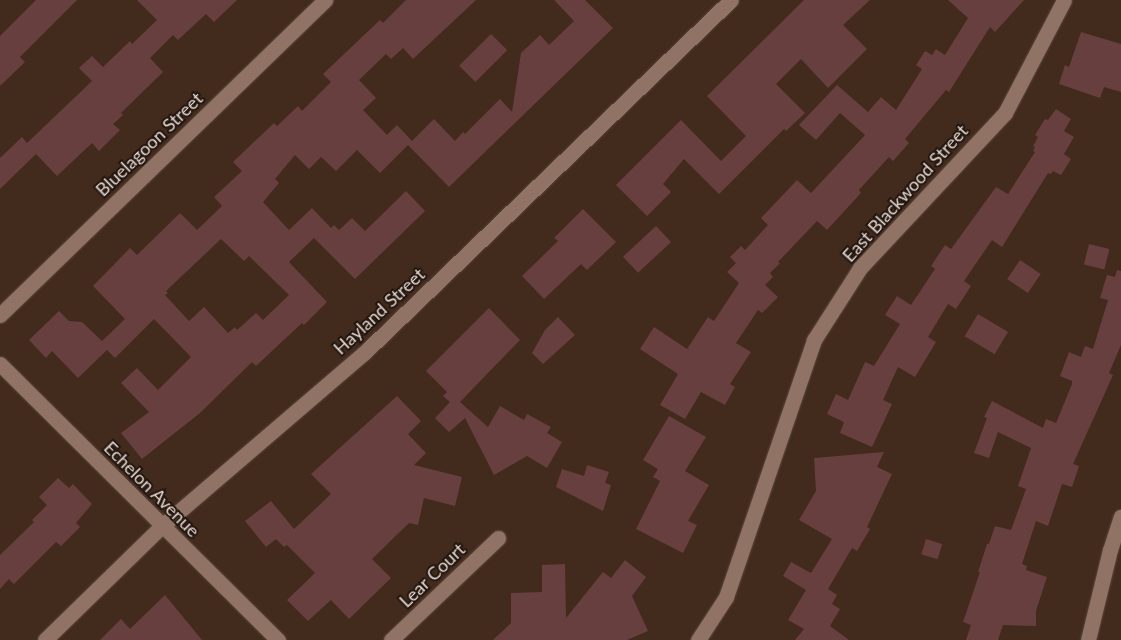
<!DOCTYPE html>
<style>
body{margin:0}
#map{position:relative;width:1121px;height:640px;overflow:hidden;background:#422a1d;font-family:Lato,sans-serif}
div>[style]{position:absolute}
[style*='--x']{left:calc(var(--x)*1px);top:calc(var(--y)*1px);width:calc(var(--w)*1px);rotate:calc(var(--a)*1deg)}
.building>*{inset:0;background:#673f3e;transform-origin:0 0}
.roads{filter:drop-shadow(0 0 1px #5a453b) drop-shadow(0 0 1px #5a453b)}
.street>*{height:15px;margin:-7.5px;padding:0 7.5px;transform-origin:7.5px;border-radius:7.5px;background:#907364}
.secondary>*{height:15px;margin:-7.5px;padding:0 7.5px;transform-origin:7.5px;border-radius:7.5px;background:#907364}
span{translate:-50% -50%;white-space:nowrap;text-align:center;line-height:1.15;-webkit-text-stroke:4px #211610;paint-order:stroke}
.street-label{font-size:18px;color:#e8d8d0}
</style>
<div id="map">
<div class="building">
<i style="clip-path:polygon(36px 0,77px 0,20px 57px,25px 62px,0 86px,0 36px)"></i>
<i style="clip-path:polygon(137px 0,237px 0,214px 22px,206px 14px,178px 40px,173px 35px,150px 58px,163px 72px,121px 113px,123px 115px,113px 124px,120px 130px,99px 151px,92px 143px,57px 176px,36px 154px,0 189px,0 158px,22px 137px,27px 143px,92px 81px,79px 68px,92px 56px,103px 67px,130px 41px,132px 44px,157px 20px)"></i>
<i style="clip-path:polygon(evenodd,406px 0,476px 0,413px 59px,403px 48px,391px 59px,386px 54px,359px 80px,376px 98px,363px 110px,387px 135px,397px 125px,412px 141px,434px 119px,455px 141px,463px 132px,465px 134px,500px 99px,512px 112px,521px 53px,540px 35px,549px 45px,574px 21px,554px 0,585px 0,613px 28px,449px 187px,408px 145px,380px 173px,357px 150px,336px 171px,321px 157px,309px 169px,295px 155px,275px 179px,279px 183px,263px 202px,289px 230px,312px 208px,331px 228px,334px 225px,339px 230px,352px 218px,365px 231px,406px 191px,425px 211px,355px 279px,314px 238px,289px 262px,327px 302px,304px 325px,302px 323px,256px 366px,252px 362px,200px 413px,142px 459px,121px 433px,149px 412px,121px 383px,137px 368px,158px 390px,191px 357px,154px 319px,115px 358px,107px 350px,78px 378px,52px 351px,46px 358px,29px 340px,59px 311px,69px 321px,82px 322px,102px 341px,125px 319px,93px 286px,130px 248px,137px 255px,180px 213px,197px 230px,222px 206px,214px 197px,242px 171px,233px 162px,274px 123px,277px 126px,298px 106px,302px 111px,331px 82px,323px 74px,380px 20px,383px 23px,406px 0,221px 239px,244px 261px,249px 256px,289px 295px,263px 320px,256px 313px,237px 330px,235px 327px,228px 333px,204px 307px,189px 321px,165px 295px,168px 293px,166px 291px,221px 239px)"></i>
<i style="clip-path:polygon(804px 0,870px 0,843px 25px,867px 49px,828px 88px,801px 59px,776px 84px,805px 113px,786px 131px,784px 129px,719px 194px,684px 159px,663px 184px,671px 192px,647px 216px,616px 185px,681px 120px,721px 161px,746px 136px,707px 96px)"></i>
<i style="clip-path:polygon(948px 0,1024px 0,995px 32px,990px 27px,949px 92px,946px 90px,905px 139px,909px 143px,893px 161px,889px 157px,859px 190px,861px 193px,827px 230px,817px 221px,778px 262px,780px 263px,770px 273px,773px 277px,765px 285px,778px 297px,762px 313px,758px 310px,736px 343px,751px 352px,730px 384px,735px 387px,725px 405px,701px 392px,685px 419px,660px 405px,678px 374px,640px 349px,654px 327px,687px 349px,708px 317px,714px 321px,739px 283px,727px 272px,736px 263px,730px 257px,741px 246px,745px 250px,768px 225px,761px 218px,797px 180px,811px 193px,865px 135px,840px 113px,816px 140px,799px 125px,837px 85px,868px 112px,881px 97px,896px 110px,922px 69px,916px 65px,925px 51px,932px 55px,936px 49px,945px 55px,968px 18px)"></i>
<i style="clip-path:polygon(1081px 32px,1121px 44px,1121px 92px,1104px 87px,1100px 98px,1059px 84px,1065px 65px,1069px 67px)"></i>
<i style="left:491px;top:34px;width:23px;height:45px;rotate:45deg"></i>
<i style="clip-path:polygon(1056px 109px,1071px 119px,1064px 131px,1074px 137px,1064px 154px,1071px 159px,1061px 175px,1053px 171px,1051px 174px,1048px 173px,1002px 247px,992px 240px,964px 281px,971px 286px,956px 309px,948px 304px,928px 337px,936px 342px,915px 377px,898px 367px,883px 400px,892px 404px,872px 447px,840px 433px,844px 422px,827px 414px,836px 394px,848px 400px,865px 362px,874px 366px,900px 324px,885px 315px,897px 296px,911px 305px,935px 269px,931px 266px,945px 245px,951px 249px,996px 187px,1008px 194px,1035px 152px,1033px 151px,1035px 147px,1033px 146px,1038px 137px,1035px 135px,1045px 119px,1048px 120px)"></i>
<i style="clip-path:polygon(583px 209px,616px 242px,587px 270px,581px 264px,544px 299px,522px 276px,558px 241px,554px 238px)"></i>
<i style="left:656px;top:226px;width:22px;height:45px;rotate:47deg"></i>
<i style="left:1089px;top:244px;width:21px;height:21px;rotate:14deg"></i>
<i style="left:1020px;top:260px;width:25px;height:23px;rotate:34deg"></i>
<i style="clip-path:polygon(1117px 270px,1121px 271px,1121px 345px,1109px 373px,1113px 375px,1073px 464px,1079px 466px,1072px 487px,1062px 484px,1048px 526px,1036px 521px,1022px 564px,1027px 566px,1026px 570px,1047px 577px,1036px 611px,1036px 626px,1003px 625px,998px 640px,966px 640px,971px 625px,963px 622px,980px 572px,978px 572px,987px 544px,989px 544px,995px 526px,1011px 530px,1026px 489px,1018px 486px,1031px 448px,998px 432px,989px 458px,974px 453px,987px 418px,984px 417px,992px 401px,1043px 428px,1046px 419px,1056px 423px,1072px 384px,1072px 381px,1060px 376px,1069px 352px,1081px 357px,1085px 346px,1093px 349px,1108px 300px,1100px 298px,1107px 275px,1115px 277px)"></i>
<i style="clip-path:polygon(489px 308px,520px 340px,460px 402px,488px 427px,500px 406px,524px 420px,527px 414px,551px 427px,547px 433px,562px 442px,547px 468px,527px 456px,494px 475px,465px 418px,449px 432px,435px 418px,450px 402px,443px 396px,447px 392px,426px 371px)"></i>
<i style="left:978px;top:314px;width:35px;height:26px;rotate:31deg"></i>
<i style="clip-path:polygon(558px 317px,575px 335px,543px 364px,532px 353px,545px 330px)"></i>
<i style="clip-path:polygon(397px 396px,421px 421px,408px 434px,426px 453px,414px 465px,462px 477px,455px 506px,424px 498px,418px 525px,409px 523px,372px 559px,391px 578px,349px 619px,331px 600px,308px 621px,287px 600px,315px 573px,287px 545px,284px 547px,276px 539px,266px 547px,245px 521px,271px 501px,294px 529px,331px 494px,311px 474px)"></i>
<i style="clip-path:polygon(669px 416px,706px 437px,685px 471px,709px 485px,688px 521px,697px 525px,683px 553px,636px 529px,660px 481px,653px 477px,658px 469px,643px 460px)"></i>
<i style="clip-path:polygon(884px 452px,877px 467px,892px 474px,867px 527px,870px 529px,857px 551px,852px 548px,828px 589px,837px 595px,832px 604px,840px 609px,830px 626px,849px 640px,795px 640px,804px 629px,788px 620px,806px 590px,783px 576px,791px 562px,811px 573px,832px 539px,799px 520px,816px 491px,814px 458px)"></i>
<i style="clip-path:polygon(587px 465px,609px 472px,605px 483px,611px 485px,603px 511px,556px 487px,562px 469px,584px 476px)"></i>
<i style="clip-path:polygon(58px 478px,69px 488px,73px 484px,92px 504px,76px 523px,80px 527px,61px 546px,56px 542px,14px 584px,9px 579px,0 589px,0 555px,34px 522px,32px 520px,47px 505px,39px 497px)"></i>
<i style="left:926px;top:539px;width:17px;height:16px;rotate:17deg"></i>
<i style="clip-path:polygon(625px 560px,646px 577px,632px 596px,648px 631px,627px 640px,493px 640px,511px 623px,511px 593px,542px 592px,542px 565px,565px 564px,566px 618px,603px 572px,611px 578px)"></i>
<i style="clip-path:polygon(165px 595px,202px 640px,100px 640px,121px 619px,130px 629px)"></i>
</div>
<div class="roads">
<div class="street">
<i style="--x:0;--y:315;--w:453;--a:-44.1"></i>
<i style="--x:45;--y:640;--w:163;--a:-44.3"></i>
<i style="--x:162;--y:526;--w:266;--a:-40.6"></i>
<i style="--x:364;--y:353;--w:509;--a:-43.89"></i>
<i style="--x:391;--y:640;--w:148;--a:-43.6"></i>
<i style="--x:698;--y:640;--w:51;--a:-56.9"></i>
<i style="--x:726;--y:597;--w:272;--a:-71.1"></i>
<i style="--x:814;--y:340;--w:85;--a:-57.4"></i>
<i style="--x:860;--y:268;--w:212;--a:-46.9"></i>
<i style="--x:1005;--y:113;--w:127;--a:-62.4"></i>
<i style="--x:1088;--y:640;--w:93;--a:-76.3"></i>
<i style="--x:1110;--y:550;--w:35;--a:-72"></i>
</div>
<div class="secondary">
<i style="--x:0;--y:364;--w:392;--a:44.8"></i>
</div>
</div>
<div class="street-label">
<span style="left:149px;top:144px;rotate:-44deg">Bluelagoon Street</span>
<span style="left:905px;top:193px;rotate:-48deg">East Blackwood Street</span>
<span style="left:379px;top:311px;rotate:-43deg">Hayland Street</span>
<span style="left:152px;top:489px;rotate:45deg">Echelon Avenue</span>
<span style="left:432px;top:575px;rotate:-44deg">Lear Court</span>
</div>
</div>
